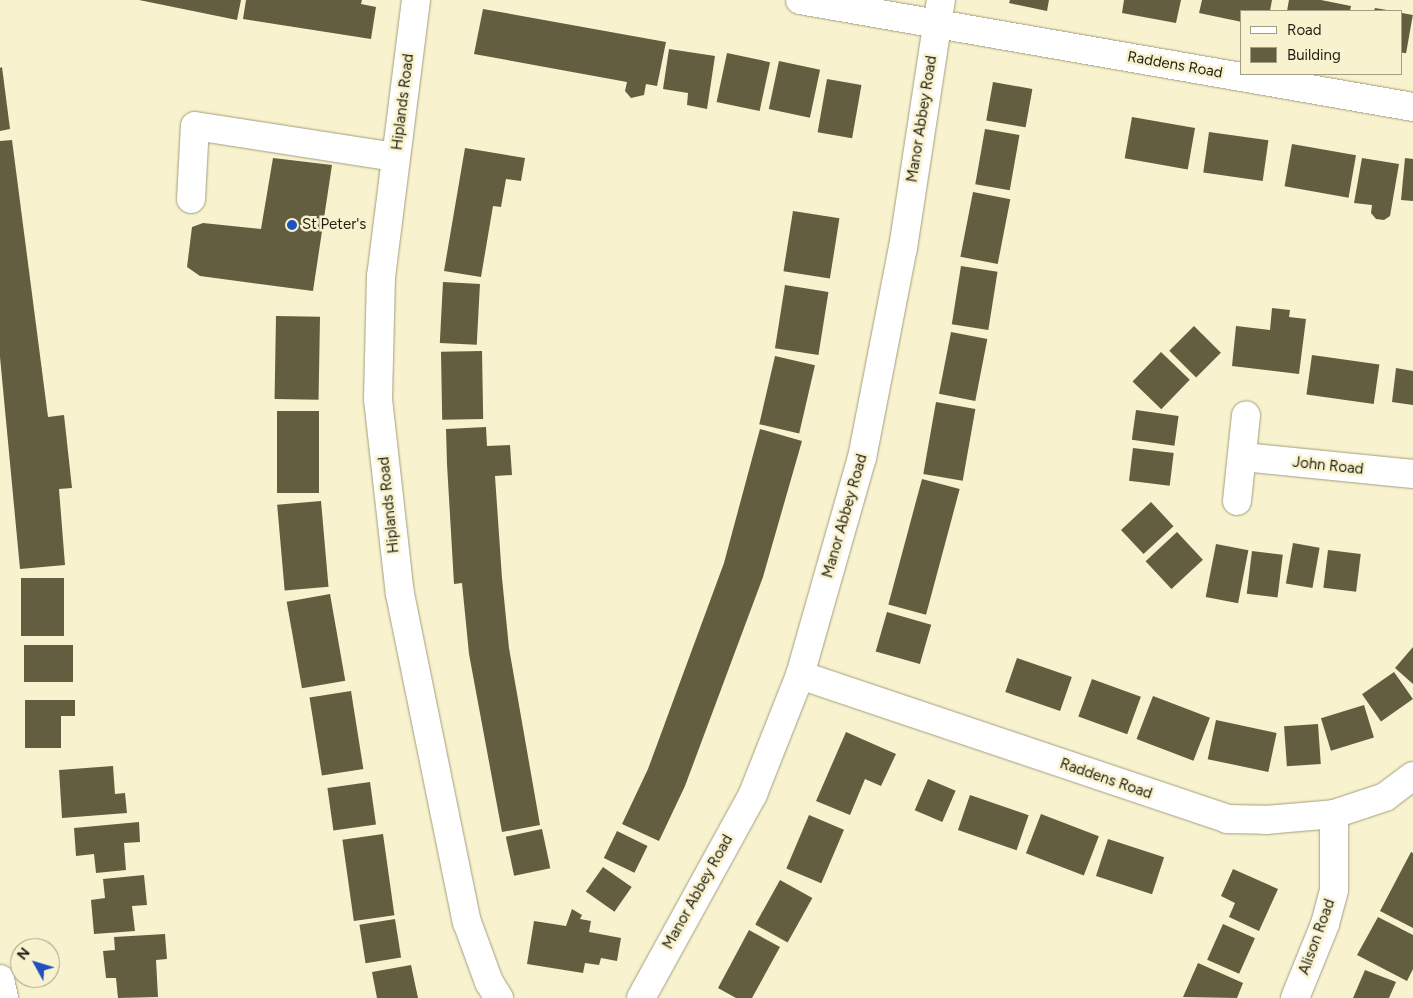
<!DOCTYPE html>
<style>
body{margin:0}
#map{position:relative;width:1413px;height:998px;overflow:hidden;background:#f8f2cf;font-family:Figtree,sans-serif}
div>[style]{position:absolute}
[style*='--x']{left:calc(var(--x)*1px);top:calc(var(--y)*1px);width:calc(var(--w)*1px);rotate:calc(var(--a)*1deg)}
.building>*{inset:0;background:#635e3f;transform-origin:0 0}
.roads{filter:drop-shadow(0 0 1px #a39e7d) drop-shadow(0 0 1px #a39e7d)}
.minor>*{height:28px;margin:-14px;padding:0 14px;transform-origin:14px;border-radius:14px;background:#fff}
.major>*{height:28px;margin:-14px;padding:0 14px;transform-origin:14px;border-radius:14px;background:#fff}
.dots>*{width:14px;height:14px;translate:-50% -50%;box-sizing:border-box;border:2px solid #f8f2cf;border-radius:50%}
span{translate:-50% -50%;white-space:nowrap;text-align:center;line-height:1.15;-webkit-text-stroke:5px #f8f2cf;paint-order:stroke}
.street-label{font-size:15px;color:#211f12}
.poi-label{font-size:15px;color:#211f12}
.left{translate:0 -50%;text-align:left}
.legend{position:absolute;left:1240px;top:10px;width:162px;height:65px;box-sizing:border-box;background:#f8f2cf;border:1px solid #a29e83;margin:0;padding:6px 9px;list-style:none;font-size:15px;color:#211f12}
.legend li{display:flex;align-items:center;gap:10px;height:25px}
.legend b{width:25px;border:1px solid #a29e83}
.north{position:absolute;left:10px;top:938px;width:50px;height:50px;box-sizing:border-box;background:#f8f2cf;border:1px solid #a29e83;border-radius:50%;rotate:309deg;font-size:14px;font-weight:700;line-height:20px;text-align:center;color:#211f12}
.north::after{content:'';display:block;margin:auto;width:18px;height:22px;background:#1e50be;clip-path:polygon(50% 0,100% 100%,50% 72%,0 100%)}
</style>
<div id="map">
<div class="building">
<i style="clip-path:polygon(139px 0,241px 0,237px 20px)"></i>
<i style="clip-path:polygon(246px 0,362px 0,361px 4px,376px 7px,371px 39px,243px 19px)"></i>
<i style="clip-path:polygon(1010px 0,1049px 0,1047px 11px,1009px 3px)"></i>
<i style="clip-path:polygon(1124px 0,1181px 0,1176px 23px,1122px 13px)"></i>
<i style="clip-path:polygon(1202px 0,1272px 0,1270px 11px,1242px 11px,1242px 22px,1199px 13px)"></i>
<i style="clip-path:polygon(1289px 0,1321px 0,1351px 6px,1350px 11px,1287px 11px)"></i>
<i style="clip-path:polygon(1375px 8px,1387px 10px,1387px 11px,1374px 11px)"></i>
<i style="clip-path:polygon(483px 9px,666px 42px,657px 86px,646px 84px,644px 95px,631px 98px,625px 91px,627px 82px,474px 54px)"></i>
<i style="left:1402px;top:13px;width:11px;height:39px;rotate:10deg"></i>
<i style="clip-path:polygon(669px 49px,715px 56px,707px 109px,687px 105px,688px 93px,663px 89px)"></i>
<i style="left:727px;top:53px;width:44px;height:50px;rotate:12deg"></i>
<i style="left:779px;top:61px;width:42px;height:49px;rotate:12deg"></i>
<i style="clip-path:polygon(2px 67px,10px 129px,0 131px,0 68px)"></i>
<i style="left:827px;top:79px;width:35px;height:54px;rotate:10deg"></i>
<i style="left:993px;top:82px;width:40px;height:39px;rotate:10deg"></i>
<i style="left:1132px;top:117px;width:64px;height:42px;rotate:10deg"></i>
<i style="left:985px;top:129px;width:35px;height:56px;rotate:10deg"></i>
<i style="left:1209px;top:132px;width:60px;height:41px;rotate:8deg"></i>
<i style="clip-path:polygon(12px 140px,48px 417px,64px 415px,72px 488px,59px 489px,65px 565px,20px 569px,0 357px,0 141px)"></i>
<i style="left:1292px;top:144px;width:65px;height:43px;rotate:10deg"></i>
<i style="clip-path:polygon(465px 148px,525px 158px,521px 181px,506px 179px,501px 207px,493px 206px,481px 277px,444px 271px)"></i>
<i style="clip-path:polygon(273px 158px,332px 165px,313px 291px,200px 276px,187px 267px,192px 227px,203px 223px,261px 229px)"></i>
<i style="clip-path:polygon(1362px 158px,1399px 164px,1390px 216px,1384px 220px,1376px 219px,1371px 213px,1372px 205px,1354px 203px)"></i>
<i style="clip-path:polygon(1405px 158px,1413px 159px,1413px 201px,1401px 200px)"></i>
<i style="left:973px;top:192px;width:38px;height:66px;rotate:11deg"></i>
<i style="left:793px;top:211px;width:47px;height:61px;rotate:9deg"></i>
<i style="left:961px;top:266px;width:37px;height:59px;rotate:9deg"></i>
<i style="left:443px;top:282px;width:37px;height:61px;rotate:3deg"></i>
<i style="left:785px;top:285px;width:44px;height:64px;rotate:9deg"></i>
<i style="clip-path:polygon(1272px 308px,1290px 310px,1289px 317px,1306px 319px,1299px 374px,1232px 366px,1236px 326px,1270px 330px)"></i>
<i style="left:276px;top:316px;width:44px;height:83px;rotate:1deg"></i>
<i style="left:1194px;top:326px;width:38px;height:35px;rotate:45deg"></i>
<i style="left:951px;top:332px;width:37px;height:63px;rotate:11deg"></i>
<i style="left:482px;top:351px;width:68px;height:41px;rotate:89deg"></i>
<i style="left:1161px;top:352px;width:40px;height:41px;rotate:44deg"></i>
<i style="left:1312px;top:355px;width:68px;height:40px;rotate:8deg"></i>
<i style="left:775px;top:356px;width:41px;height:70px;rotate:13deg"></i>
<i style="clip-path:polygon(1396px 368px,1413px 371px,1413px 405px,1392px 402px)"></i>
<i style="left:936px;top:402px;width:40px;height:73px;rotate:10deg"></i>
<i style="left:1136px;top:410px;width:43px;height:30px;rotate:8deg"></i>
<i style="left:277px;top:411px;width:42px;height:82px"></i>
<i style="clip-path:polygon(486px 427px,487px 446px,510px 445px,512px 475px,495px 476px,502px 578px,509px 648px,540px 825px,502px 832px,469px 654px,462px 583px,454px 584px,447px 464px,446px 429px)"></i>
<i style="clip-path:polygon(760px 429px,802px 441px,763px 577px,685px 786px,659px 841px,622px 824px,648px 769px,724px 563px)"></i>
<i style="left:1133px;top:448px;width:41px;height:33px;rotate:7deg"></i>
<i style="left:922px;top:479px;width:39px;height:130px;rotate:15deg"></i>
<i style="left:321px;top:501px;width:86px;height:44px;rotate:85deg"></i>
<i style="left:1151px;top:502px;width:33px;height:41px;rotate:47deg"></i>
<i style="left:1177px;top:532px;width:38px;height:43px;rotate:47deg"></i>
<i style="left:1293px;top:543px;width:27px;height:41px;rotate:10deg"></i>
<i style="left:1216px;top:544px;width:33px;height:54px;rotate:11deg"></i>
<i style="left:1328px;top:550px;width:33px;height:38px;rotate:7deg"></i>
<i style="left:1252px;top:551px;width:31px;height:43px;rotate:7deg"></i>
<i style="left:64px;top:578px;width:58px;height:43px;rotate:90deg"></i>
<i style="left:330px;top:594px;width:88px;height:44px;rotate:80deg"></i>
<i style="left:887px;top:612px;width:46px;height:41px;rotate:16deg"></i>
<i style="left:73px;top:645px;width:37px;height:49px;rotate:90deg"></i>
<i style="clip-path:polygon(1413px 647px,1413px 684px,1395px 668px)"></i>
<i style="left:1017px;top:658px;width:58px;height:36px;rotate:19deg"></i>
<i style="left:1394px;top:672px;width:33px;height:39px;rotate:55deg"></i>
<i style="left:1092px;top:679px;width:52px;height:40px;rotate:20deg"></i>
<i style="left:351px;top:691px;width:79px;height:42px;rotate:81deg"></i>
<i style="left:1153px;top:696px;width:61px;height:46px;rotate:21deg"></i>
<i style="clip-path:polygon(25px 700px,75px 700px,75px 716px,61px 716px,61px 748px,25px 748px)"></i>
<i style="left:1364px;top:705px;width:34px;height:45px;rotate:73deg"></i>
<i style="left:1216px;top:720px;width:62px;height:40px;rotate:12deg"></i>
<i style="left:1318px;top:724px;width:40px;height:34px;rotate:86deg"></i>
<i style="clip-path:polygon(846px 732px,896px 754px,881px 786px,865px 779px,850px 815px,816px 801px)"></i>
<i style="clip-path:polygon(113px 766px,115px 794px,125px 793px,127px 813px,62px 818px,59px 770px)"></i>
<i style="left:928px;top:779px;width:30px;height:34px;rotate:23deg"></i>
<i style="left:370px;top:782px;width:43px;height:43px;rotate:82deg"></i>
<i style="left:970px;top:795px;width:62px;height:37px;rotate:19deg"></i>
<i style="left:1041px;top:814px;width:62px;height:42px;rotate:21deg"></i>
<i style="left:809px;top:815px;width:38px;height:58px;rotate:23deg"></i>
<i style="clip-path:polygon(139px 822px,140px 842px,124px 843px,126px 870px,96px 873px,94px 854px,76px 856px,74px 828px)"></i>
<i style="left:542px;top:829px;width:40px;height:37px;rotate:78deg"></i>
<i style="left:617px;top:831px;width:34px;height:30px;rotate:26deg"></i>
<i style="left:383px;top:834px;width:82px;height:41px;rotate:82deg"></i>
<i style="left:1108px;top:839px;width:59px;height:39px;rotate:18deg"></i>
<i style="clip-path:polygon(1411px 852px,1413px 853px,1413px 928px,1380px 911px)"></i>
<i style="left:603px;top:867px;width:35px;height:30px;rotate:35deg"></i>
<i style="clip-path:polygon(1233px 869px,1278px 889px,1259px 931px,1229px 917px,1235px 903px,1221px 896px)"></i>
<i style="clip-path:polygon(144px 875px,147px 905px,132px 906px,135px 931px,94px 934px,91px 900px,105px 898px,103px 879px)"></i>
<i style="left:780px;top:880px;width:37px;height:51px;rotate:29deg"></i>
<i style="clip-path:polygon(572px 909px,582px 915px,580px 919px,591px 921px,589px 932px,621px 938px,617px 961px,601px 958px,599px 965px,585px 963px,583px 973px,527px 964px,534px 921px,566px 926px)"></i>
<i style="clip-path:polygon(1378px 917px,1413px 935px,1413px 969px,1407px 981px,1357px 955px)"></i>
<i style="left:395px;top:919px;width:39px;height:36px;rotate:81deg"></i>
<i style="left:1223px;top:924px;width:35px;height:39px;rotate:24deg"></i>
<i style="clip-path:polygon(749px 930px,780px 947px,752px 998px,736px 998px,718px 988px)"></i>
<i style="clip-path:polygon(165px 934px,167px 959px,156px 960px,158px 997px,118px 998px,116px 978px,106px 978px,103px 951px,115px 950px,114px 937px)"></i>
<i style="clip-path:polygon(1198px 963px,1243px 983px,1237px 998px,1183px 997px)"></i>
<i style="clip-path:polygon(411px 965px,418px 998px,377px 998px,372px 972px)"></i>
<i style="clip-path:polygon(1365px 970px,1396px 982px,1389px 998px,1353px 998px)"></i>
</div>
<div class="roads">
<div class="minor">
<i style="--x:416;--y:0;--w:278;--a:97.2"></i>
<i style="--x:381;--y:276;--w:123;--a:91.4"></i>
<i style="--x:378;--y:399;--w:196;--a:83.6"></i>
<i style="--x:400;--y:594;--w:335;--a:78.5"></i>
<i style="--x:467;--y:922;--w:64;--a:69.9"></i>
<i style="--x:489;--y:982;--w:19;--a:58"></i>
<i style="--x:800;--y:0;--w:622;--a:9.9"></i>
<i style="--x:191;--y:199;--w:73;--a:-86.9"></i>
<i style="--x:195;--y:126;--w:203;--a:8.8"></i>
<i style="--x:1243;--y:457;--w:171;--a:5.7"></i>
<i style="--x:1237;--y:501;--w:86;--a:-84"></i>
<i style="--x:800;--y:675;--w:451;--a:18.6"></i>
<i style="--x:1227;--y:819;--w:39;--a:1"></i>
<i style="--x:1266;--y:820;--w:68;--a:-5"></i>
<i style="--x:1334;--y:814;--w:54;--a:-18.4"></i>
<i style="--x:1385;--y:797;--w:35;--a:-37"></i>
<i style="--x:641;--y:998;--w:233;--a:-61.2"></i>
<i style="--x:753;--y:794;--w:128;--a:-68.4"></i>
<i style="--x:800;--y:675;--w:226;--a:-74.1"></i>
<i style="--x:862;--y:458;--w:214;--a:-79"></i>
<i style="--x:903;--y:248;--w:251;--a:-81.3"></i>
<i style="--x:1295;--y:998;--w:80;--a:-67.9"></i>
<i style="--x:1325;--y:924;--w:35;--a:-75"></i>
<i style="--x:1334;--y:890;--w:76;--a:-90"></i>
</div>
<div class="major">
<i style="--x:0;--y:979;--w:19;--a:78"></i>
</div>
</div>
<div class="dots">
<i style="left:292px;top:225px;background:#1e50be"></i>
</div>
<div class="street-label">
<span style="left:1175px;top:65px;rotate:10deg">Raddens Road</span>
<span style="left:403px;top:102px;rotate:-83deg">Hiplands Road</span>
<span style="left:922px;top:119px;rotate:-81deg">Manor Abbey Road</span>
<span style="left:1328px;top:466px;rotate:6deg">John Road</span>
<span style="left:389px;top:505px;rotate:-96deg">Hiplands Road</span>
<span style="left:845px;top:516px;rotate:-74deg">Manor Abbey Road</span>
<span style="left:1106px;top:779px;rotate:19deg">Raddens Road</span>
<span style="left:698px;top:892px;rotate:-61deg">Manor Abbey Road</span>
<span style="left:1317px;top:937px;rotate:-70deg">Alison Road</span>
</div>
<div class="poi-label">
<span class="left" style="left:302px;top:225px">St Peter's</span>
</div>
<ul class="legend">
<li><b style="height:6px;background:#fff"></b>Road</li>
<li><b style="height:14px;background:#635e3f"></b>Building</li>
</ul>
<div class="north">N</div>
</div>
